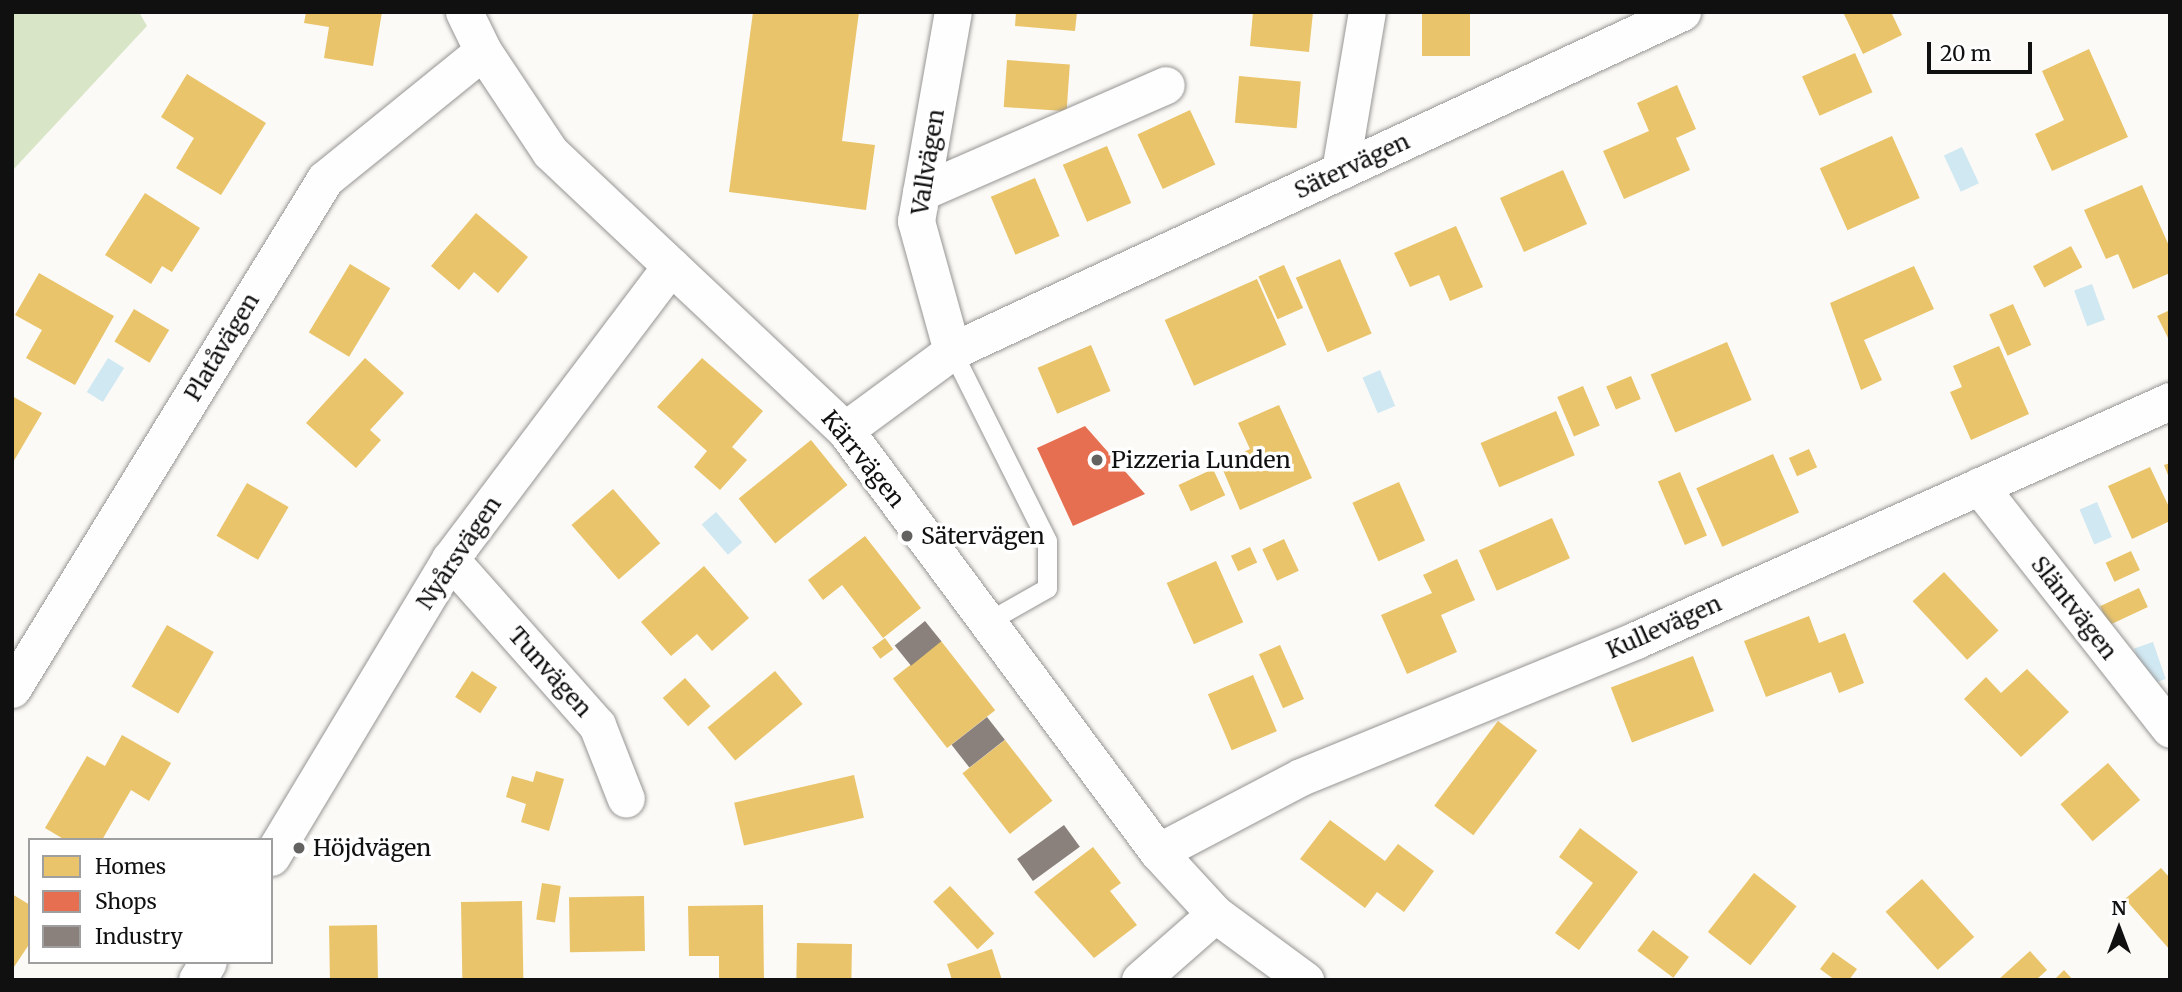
<!DOCTYPE html>
<meta charset="utf-8">
<style>
body{margin:0}
#map{position:relative;width:2182px;height:992px;overflow:hidden;background:#fcfaf6;font-family:Merriweather,serif}
div>[style]{position:absolute}
[style*='--x']{left:calc(var(--x)*1px);top:calc(var(--y)*1px);width:calc(var(--w)*1px);rotate:calc(var(--a)*1deg)}
.forest>*{inset:0;background:#d8e6c7}
.water>*{inset:0;background:#d0e8f2;transform-origin:0 0}
.homes>*{inset:0;background:#e9c46a;transform-origin:0 0}
.shops>*{inset:0;background:#e76f51}
.industry>*{inset:0;background:#8a817c;transform-origin:0 0}
.roads{filter:drop-shadow(0 0 2px #969594) drop-shadow(0 0 2px #969594)}
.service>*{height:19px;margin:-9.5px;padding:0 9.5px;transform-origin:9.5px;border-radius:9.5px;background:#fffefe}
.minor>*{height:37px;margin:-18.5px;padding:0 18.5px;transform-origin:18.5px;border-radius:18.5px;background:#fffefe}
.dots>*{width:19px;height:19px;translate:-50% -50%;box-sizing:border-box;border:4px solid #fff;border-radius:50%}
span{translate:-50% -50%;white-space:nowrap;text-align:center;line-height:1.15;-webkit-text-stroke:7px #fff;paint-order:stroke}
.street-label{font-size:23px;color:#101010}
.poi-label{font-size:23px;color:#101010}
.left{translate:0 -50%;text-align:left}
.frame{position:absolute;inset:0;border:14px solid #101010;pointer-events:none}
.legend{position:absolute;left:28px;top:838px;width:245px;height:126px;box-sizing:border-box;background:#fff;border:2px solid #9f9f9f;margin:0;padding:9px 12px;list-style:none;font-size:21px;color:#101010}
.legend li{display:flex;align-items:center;gap:14px;height:35px}
.legend b{width:35px;border:2px solid #9f9f9f}
.north{position:absolute;left:2084px;top:894px;width:70px;height:70px;-webkit-text-stroke:5px #fff;paint-order:stroke;rotate:0deg;font-size:19px;font-weight:700;line-height:28px;text-align:center;color:#101010}
.north::after{content:'';display:block;margin:auto;width:24px;height:32px;background:#101010;clip-path:polygon(50% 0,100% 100%,50% 72%,0 100%)}
.scale{position:absolute;left:1927px;top:42px;width:105px;height:32px;box-sizing:border-box;border:4px solid #101010;border-top:0;padding-left:9px;font-size:21px;line-height:24px;white-space:nowrap;color:#101010;-webkit-text-stroke:5px #fff;paint-order:stroke}
</style>
<div id="map">
<div class="forest">
<i style="clip-path:polygon(12px 12px,139px 12px,147px 26px,12px 171px)"></i>
</div>
<div class="water">
<i style="left:1962px;top:147px;width:40px;height:20px;rotate:65deg"></i>
<i style="left:2092px;top:284px;width:38px;height:19px;rotate:70deg"></i>
<i style="left:108px;top:358px;width:19px;height:40px;rotate:32deg"></i>
<i style="left:1380px;top:370px;width:39px;height:19px;rotate:67deg"></i>
<i style="left:2097px;top:502px;width:38px;height:19px;rotate:67deg"></i>
<i style="left:716px;top:512px;width:40px;height:19px;rotate:49deg"></i>
<i style="left:2153px;top:642px;width:39px;height:20px;rotate:71deg"></i>
</div>
<div class="homes">
<i style="clip-path:polygon(306px 12px,382px 12px,373px 66px,324px 58px,329px 27px,304px 23px)"></i>
<i style="clip-path:polygon(753px 12px,859px 12px,842px 141px,875px 145px,866px 210px,729px 192px)"></i>
<i style="clip-path:polygon(1016px 12px,1077px 12px,1075px 31px,1015px 26px)"></i>
<i style="clip-path:polygon(1253px 12px,1313px 12px,1309px 52px,1250px 46px)"></i>
<i style="left:1422px;top:12px;width:48px;height:44px"></i>
<i style="clip-path:polygon(1843px 12px,1891px 12px,1902px 35px,1863px 54px)"></i>
<i style="clip-path:polygon(2089px 49px,2128px 137px,2052px 171px,2035px 134px,2064px 120px,2042px 71px)"></i>
<i style="left:1855px;top:53px;width:43px;height:58px;rotate:66deg"></i>
<i style="left:1007px;top:60px;width:63px;height:47px;rotate:4deg"></i>
<i style="clip-path:polygon(187px 74px,266px 123px,221px 195px,176px 168px,194px 138px,161px 117px)"></i>
<i style="left:1239px;top:76px;width:62px;height:47px;rotate:5deg"></i>
<i style="clip-path:polygon(1677px 85px,1696px 129px,1676px 138px,1690px 170px,1624px 199px,1603px 151px,1649px 131px,1637px 103px)"></i>
<i style="left:1190px;top:110px;width:60px;height:58px;rotate:65deg"></i>
<i style="left:1892px;top:136px;width:68px;height:79px;rotate:66deg"></i>
<i style="left:1107px;top:146px;width:62px;height:48px;rotate:67deg"></i>
<i style="left:1563px;top:170px;width:59px;height:69px;rotate:66deg"></i>
<i style="left:1035px;top:178px;width:63px;height:48px;rotate:67deg"></i>
<i style="clip-path:polygon(2142px 185px,2170px 248px,2170px 273px,2133px 289px,2118px 254px,2106px 259px,2084px 210px)"></i>
<i style="clip-path:polygon(145px 193px,200px 228px,172px 272px,162px 266px,151px 284px,105px 255px)"></i>
<i style="clip-path:polygon(476px 213px,528px 257px,498px 293px,474px 272px,459px 290px,431px 266px)"></i>
<i style="clip-path:polygon(1456px 226px,1483px 287px,1450px 301px,1439px 275px,1410px 287px,1394px 253px)"></i>
<i style="left:2071px;top:246px;width:24px;height:43px;rotate:62deg"></i>
<i style="left:1340px;top:259px;width:81px;height:48px;rotate:67deg"></i>
<i style="left:350px;top:264px;width:47px;height:80px;rotate:31deg"></i>
<i style="left:1284px;top:265px;width:47px;height:28px;rotate:66deg"></i>
<i style="clip-path:polygon(1914px 266px,1934px 309px,1864px 340px,1882px 380px,1861px 390px,1830px 303px)"></i>
<i style="clip-path:polygon(39px 273px,114px 316px,75px 385px,26px 358px,42px 330px,15px 315px)"></i>
<i style="left:1257px;top:279px;width:72px;height:101px;rotate:66deg"></i>
<i style="left:2013px;top:304px;width:45px;height:26px;rotate:66deg"></i>
<i style="left:134px;top:309px;width:41px;height:38px;rotate:31deg"></i>
<i style="clip-path:polygon(2170px 310px,2170px 342px,2157px 316px)"></i>
<i style="left:1727px;top:342px;width:63px;height:83px;rotate:67deg"></i>
<i style="left:1091px;top:345px;width:50px;height:58px;rotate:67deg"></i>
<i style="clip-path:polygon(1999px 346px,2029px 414px,1971px 440px,1950px 392px,1962px 387px,1953px 366px)"></i>
<i style="clip-path:polygon(365px 358px,404px 393px,370px 430px,381px 440px,356px 468px,306px 423px)"></i>
<i style="clip-path:polygon(702px 358px,763px 411px,732px 447px,747px 460px,720px 490px,694px 467px,707px 451px,657px 407px)"></i>
<i style="left:1631px;top:376px;width:25px;height:27px;rotate:67deg"></i>
<i style="left:1583px;top:386px;width:43px;height:28px;rotate:67deg"></i>
<i style="clip-path:polygon(12px 396px,42px 413px,12px 464px)"></i>
<i style="clip-path:polygon(1279px 405px,1312px 478px,1240px 510px,1220px 463px,1250px 449px,1238px 423px)"></i>
<i style="left:1556px;top:411px;width:48px;height:82px;rotate:67deg"></i>
<i style="left:811px;top:440px;width:58px;height:93px;rotate:51deg"></i>
<i style="left:1809px;top:449px;width:20px;height:22px;rotate:66deg"></i>
<i style="left:1773px;top:454px;width:64px;height:84px;rotate:66deg"></i>
<i style="clip-path:polygon(2170px 463px,2170px 480px,2164px 465px)"></i>
<i style="clip-path:polygon(2150px 467px,2170px 509px,2170px 521px,2132px 539px,2108px 486px)"></i>
<i style="left:1213px;top:469px;width:29px;height:38px;rotate:65deg"></i>
<i style="left:1680px;top:472px;width:69px;height:24px;rotate:67deg"></i>
<i style="left:1399px;top:482px;width:64px;height:51px;rotate:66deg"></i>
<i style="left:247px;top:483px;width:48px;height:61px;rotate:30deg"></i>
<i style="left:613px;top:489px;width:72px;height:55px;rotate:49deg"></i>
<i style="left:1552px;top:518px;width:44px;height:80px;rotate:66deg"></i>
<i style="clip-path:polygon(865px 536px,921px 608px,883px 638px,842px 585px,823px 600px,808px 580px)"></i>
<i style="left:1284px;top:539px;width:35px;height:24px;rotate:65deg"></i>
<i style="left:1250px;top:547px;width:17px;height:21px;rotate:65deg"></i>
<i style="left:2131px;top:551px;width:21px;height:28px;rotate:65deg"></i>
<i style="clip-path:polygon(1457px 559px,1475px 600px,1441px 615px,1457px 652px,1407px 674px,1381px 615px,1432px 593px,1423px 575px)"></i>
<i style="left:1216px;top:561px;width:67px;height:54px;rotate:66deg"></i>
<i style="clip-path:polygon(704px 566px,749px 618px,712px 651px,697px 634px,671px 656px,641px 622px)"></i>
<i style="left:1944px;top:572px;width:80px;height:43px;rotate:47deg"></i>
<i style="left:2139px;top:588px;width:21px;height:43px;rotate:65deg"></i>
<i style="clip-path:polygon(1809px 616px,1819px 643px,1845px 633px,1864px 683px,1839px 693px,1831px 672px,1766px 697px,1744px 641px)"></i>
<i style="left:167px;top:625px;width:54px;height:71px;rotate:30deg"></i>
<i style="left:885px;top:638px;width:14px;height:16px;rotate:54deg"></i>
<i style="left:941px;top:641px;width:88px;height:61px;rotate:52deg"></i>
<i style="left:1280px;top:645px;width:59px;height:23px;rotate:66deg"></i>
<i style="left:1693px;top:656px;width:59px;height:88px;rotate:69deg"></i>
<i style="clip-path:polygon(2027px 669px,2069px 712px,2021px 757px,1964px 699px,1986px 677px,2001px 693px)"></i>
<i style="left:472px;top:671px;width:30px;height:31px;rotate:33deg"></i>
<i style="left:775px;top:671px;width:43px;height:88px;rotate:50deg"></i>
<i style="left:1253px;top:675px;width:61px;height:49px;rotate:67deg"></i>
<i style="left:685px;top:678px;width:38px;height:30px;rotate:48deg"></i>
<i style="left:1498px;top:721px;width:49px;height:106px;rotate:37deg"></i>
<i style="clip-path:polygon(122px 735px,171px 763px,149px 801px,131px 790px,102px 840px,65px 840px,45px 828px,87px 756px,105px 766px)"></i>
<i style="left:1005px;top:740px;width:77px;height:54px;rotate:52deg"></i>
<i style="left:2108px;top:763px;width:49px;height:63px;rotate:49deg"></i>
<i style="clip-path:polygon(536px 771px,564px 779px,549px 831px,521px 822px,526px 804px,506px 797px,512px 776px,533px 782px)"></i>
<i style="left:854px;top:775px;width:44px;height:123px;rotate:77deg"></i>
<i style="clip-path:polygon(1330px 820px,1385px 861px,1398px 844px,1434px 871px,1404px 912px,1377px 892px,1365px 908px,1300px 859px)"></i>
<i style="clip-path:polygon(1580px 828px,1638px 872px,1579px 950px,1555px 933px,1593px 883px,1559px 857px)"></i>
<i style="clip-path:polygon(1093px 847px,1121px 883px,1110px 891px,1137px 925px,1094px 958px,1034px 892px)"></i>
<i style="clip-path:polygon(2161px 868px,2170px 878px,2170px 950px,2125px 899px)"></i>
<i style="left:1754px;top:873px;width:54px;height:75px;rotate:38deg"></i>
<i style="left:1922px;top:879px;width:78px;height:49px;rotate:48deg"></i>
<i style="left:542px;top:883px;width:19px;height:37px;rotate:9deg"></i>
<i style="left:950px;top:886px;width:65px;height:23px;rotate:47deg"></i>
<i style="clip-path:polygon(12px 894px,30px 905px,30px 943px,12px 970px)"></i>
<i style="left:644px;top:896px;width:55px;height:75px;rotate:89deg"></i>
<i style="left:522px;top:901px;width:79px;height:61px;rotate:89deg"></i>
<i style="clip-path:polygon(763px 905px,764px 980px,719px 980px,719px 956px,689px 956px,688px 906px)"></i>
<i style="left:377px;top:925px;width:55px;height:48px;rotate:89deg"></i>
<i style="left:1653px;top:930px;width:45px;height:26px;rotate:37deg"></i>
<i style="left:797px;top:943px;width:55px;height:37px;rotate:1deg"></i>
<i style="clip-path:polygon(992px 949px,1002px 980px,952px 980px,947px 964px)"></i>
<i style="clip-path:polygon(2030px 951px,2047px 970px,2036px 980px,1998px 980px)"></i>
<i style="clip-path:polygon(1833px 952px,1857px 969px,1849px 980px,1835px 980px,1820px 969px)"></i>
<i style="clip-path:polygon(2064px 970px,2073px 980px,2054px 980px)"></i>
</div>
<div class="shops">
<i style="clip-path:polygon(1085px 426px,1145px 494px,1073px 526px,1037px 448px)"></i>
</div>
<div class="industry">
<i style="left:925px;top:621px;width:26px;height:39px;rotate:51deg"></i>
<i style="left:987px;top:717px;width:29px;height:45px;rotate:52deg"></i>
<i style="left:1064px;top:825px;width:27px;height:58px;rotate:54deg"></i>
</div>
<div class="roads">
<div class="service">
<i style="--x:952;--y:351;--w:212;--a:63.4"></i>
<i style="--x:1047;--y:541;--w:47;--a:90"></i>
<i style="--x:1047;--y:588;--w:69;--a:150.5"></i>
</div>
<div class="minor">
<i style="--x:464;--y:12;--w:43;--a:64"></i>
<i style="--x:483;--y:51;--w:121;--a:56.4"></i>
<i style="--x:550;--y:152;--w:405;--a:43.3"></i>
<i style="--x:845;--y:430;--w:525;--a:53.44"></i>
<i style="--x:1158;--y:852;--w:84;--a:47.4"></i>
<i style="--x:1215;--y:914;--w:112;--a:36.3"></i>
<i style="--x:1340;--y:171;--w:161;--a:-80.4"></i>
<i style="--x:921;--y:192;--w:267;--a:-23.6"></i>
<i style="--x:952;--y:351;--w:135;--a:-105.5"></i>
<i style="--x:916;--y:221;--w:212;--a:-80"></i>
<i style="--x:845;--y:430;--w:133;--a:-36.4"></i>
<i style="--x:952;--y:351;--w:805;--a:-24.91"></i>
<i style="--x:1979;--y:486;--w:309;--a:51.8"></i>
<i style="--x:450;--y:559;--w:222;--a:48.5"></i>
<i style="--x:597;--y:725;--w:79;--a:68.6"></i>
<i style="--x:12;--y:689;--w:598;--a:-58.46"></i>
<i style="--x:325;--y:179;--w:203;--a:-39"></i>
<i style="--x:1158;--y:852;--w:161;--a:-27.7"></i>
<i style="--x:1301;--y:777;--w:362;--a:-22.2"></i>
<i style="--x:1636;--y:640;--w:585;--a:-24.11"></i>
<i style="--x:271;--y:857;--w:348;--a:-59"></i>
<i style="--x:450;--y:559;--w:367;--a:-53"></i>
<i style="--x:197;--y:980;--w:21;--a:-59"></i>
<i style="--x:1140;--y:980;--w:100;--a:-41.3"></i>
</div>
</div>
<div class="dots">
<i style="left:1097px;top:460px;background:#636260"></i>
<i style="left:907px;top:536px;background:#636260"></i>
<i style="left:299px;top:848px;background:#636260"></i>
</div>
<div class="street-label">
<span style="left:928px;top:162px;rotate:-81deg">Vallvägen</span>
<span style="left:1352px;top:166px;rotate:-25deg">Sätervägen</span>
<span style="left:222px;top:347px;rotate:-59deg">Platåvägen</span>
<span style="left:863px;top:459px;rotate:51deg">Kärrvägen</span>
<span style="left:459px;top:553px;rotate:-56deg">Nyårsvägen</span>
<span style="left:2074px;top:608px;rotate:52deg">Släntvägen</span>
<span style="left:1664px;top:627px;rotate:-24deg">Kullevägen</span>
<span style="left:550px;top:672px;rotate:48deg">Tunvägen</span>
</div>
<div class="poi-label">
<span class="left" style="left:1111px;top:460px">Pizzeria Lunden</span>
<span class="left" style="left:921px;top:536px">Sätervägen</span>
<span class="left" style="left:313px;top:848px">Höjdvägen</span>
</div>
<div class="frame"></div>
<ul class="legend">
<li><b style="height:19px;background:#e9c46a"></b>Homes</li>
<li><b style="height:19px;background:#e76f51"></b>Shops</li>
<li><b style="height:19px;background:#8a817c"></b>Industry</li>
</ul>
<div class="north">N</div>
<div class="scale">20 m</div>
</div>
